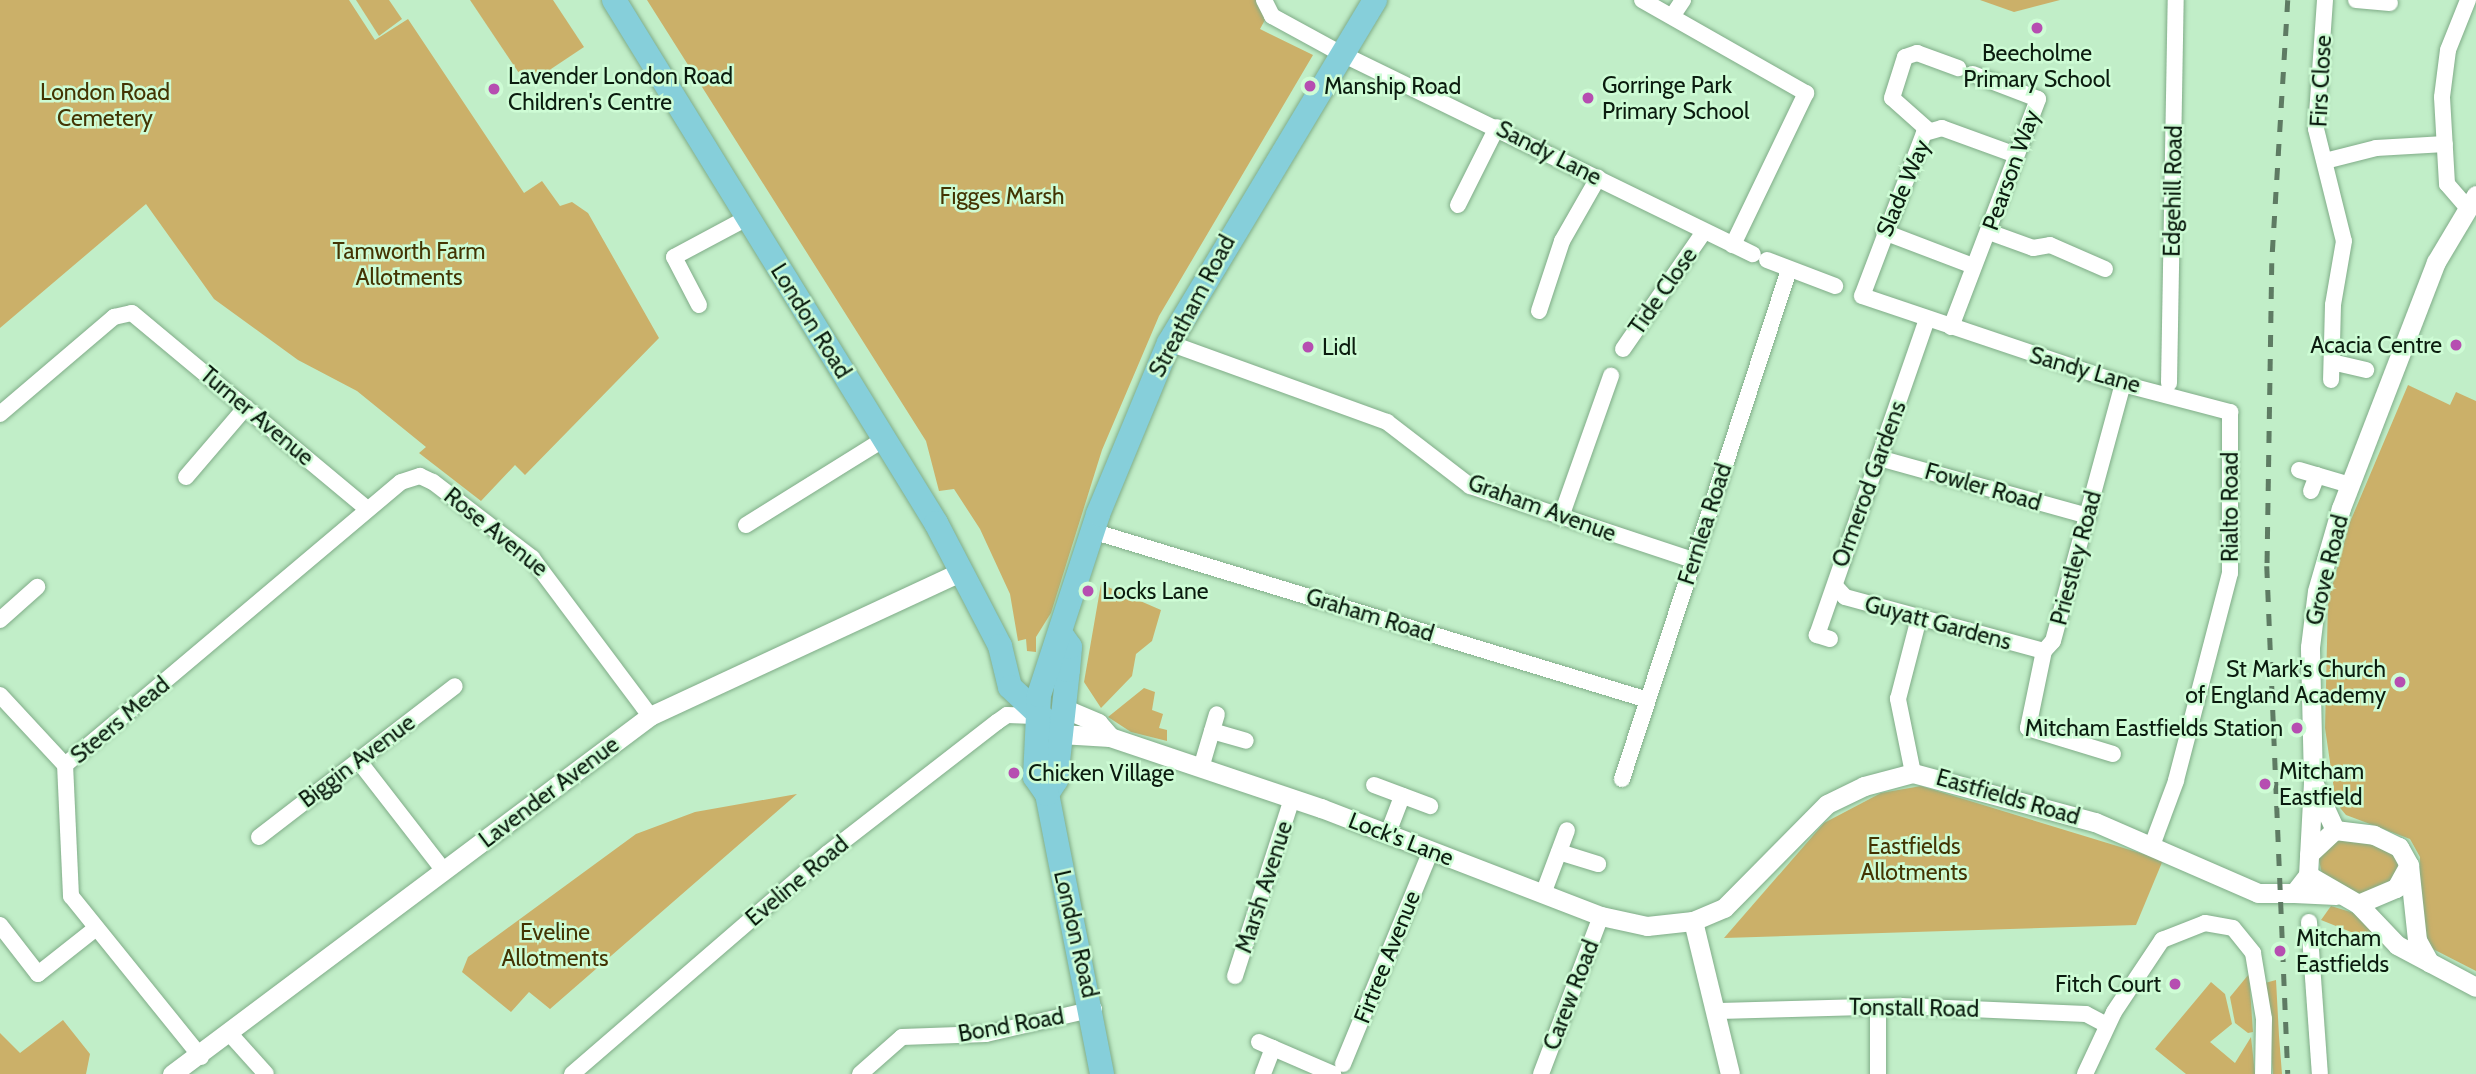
<!DOCTYPE html>
<style>
body{margin:0}
#map{position:relative;width:2476px;height:1074px;overflow:hidden;background:#c1eec8;font-family:Cabin,sans-serif}
div>[style]{position:absolute}
[style*='--x']{left:calc(var(--x)*1px);top:calc(var(--y)*1px);width:calc(var(--w)*1px);rotate:calc(var(--a)*1deg)}
.green>*{inset:0;background:#cbb069}
.roads{filter:drop-shadow(0 0 2px #80ac88) drop-shadow(0 0 2px #80ac88)}
.minor>*{height:16px;margin:-8px;padding:0 8px;transform-origin:8px;border-radius:8px;background:#fff}
.tertiary>*{height:19px;margin:-9.5px;padding:0 9.5px;transform-origin:9.5px;border-radius:9.5px;background:#fff}
.primary>*{height:24px;margin:-12px;padding:0 12px;transform-origin:12px;border-radius:12px;background:#86cfda}
.rail>*{height:4.5px;margin-top:-2.25px;transform-origin:0;background:repeating-linear-gradient(90deg,#5e7b63 0 12px,transparent 0 24px)}
.dots>*{width:19px;height:19px;translate:-50% -50%;box-sizing:border-box;border:4px solid #cefcd5;border-radius:50%}
span{translate:-50% -50%;white-space:nowrap;text-align:center;line-height:1.15;-webkit-text-stroke:5px #cefcd5;paint-order:stroke}
.poi-label{font-size:23px;color:#0b1c0f}
.left{translate:0 -50%;text-align:left}
.right{translate:-100% -50%;text-align:right}
.street-label{font-size:23px;color:#0b1c0f}
.park-label{font-size:23px;color:#433403}
</style>
<div id="map">
<div class="green">
<i style="clip-path:polygon(0 0,349px 0,375px 40px,408px 19px,524px 193px,542px 181px,560px 206px,572px 202px,588px 213px,659px 338px,525px 475px,515px 465px,481px 501px,419px 453px,426px 447px,357px 391px,298px 360px,214px 299px,146px 204px,0 328px)"></i>
<i style="clip-path:polygon(356px 0,389px 0,402px 19px,379px 36px)"></i>
<i style="clip-path:polygon(470px 0,553px 0,584px 47px,527px 85px)"></i>
<i style="clip-path:polygon(647px 0,1258px 0,1266px 18px,1260px 29px,1313px 55px,1159px 316px,1102px 450px,1051px 613px,1036px 637px,1036px 652px,1027px 651px,1026px 639px,1018px 641px,1010px 594px,980px 529px,954px 489px,939px 491px,926px 441px)"></i>
<i style="clip-path:polygon(1980px 0,2060px 0,2014px 12px)"></i>
<i style="clip-path:polygon(2408px 385px,2450px 405px,2456px 392px,2476px 401px,2476px 971px,2431px 948px,2419px 920px,2420px 857px,2410px 839px,2346px 815px,2336px 803px,2325px 728px,2328px 601px,2350px 522px)"></i>
<i style="clip-path:polygon(1101px 584px,1161px 610px,1152px 641px,1136px 654px,1132px 676px,1101px 708px,1084px 682px)"></i>
<i style="clip-path:polygon(1144px 688px,1155px 692px,1152px 710px,1163px 714px,1159px 728px,1167px 730px,1167px 741px,1131px 732px,1108px 717px)"></i>
<i style="clip-path:polygon(1921px 786px,2163px 860px,2136px 925px,1724px 938px,1824px 823px,1881px 793px)"></i>
<i style="clip-path:polygon(797px 794px,550px 1009px,529px 992px,511px 1012px,462px 972px,468px 957px,636px 834px,695px 812px)"></i>
<i style="clip-path:polygon(2334px 839px,2384px 846px,2398px 861px,2398px 877px,2363px 896px,2322px 874px,2318px 855px)"></i>
<i style="clip-path:polygon(2331px 906px,2354px 913px,2386px 946px,2321px 920px)"></i>
<i style="clip-path:polygon(2249px 974px,2253px 1032px,2248px 1033px,2235px 1023px,2230px 997px)"></i>
<i style="clip-path:polygon(2276px 980px,2279px 1036px,2282px 1074px,2273px 1074px,2265px 983px)"></i>
<i style="clip-path:polygon(2211px 982px,2225px 994px,2232px 1024px,2210px 1042px,2235px 1063px,2251px 1037px,2255px 1074px,2186px 1074px,2155px 1049px)"></i>
<i style="clip-path:polygon(63px 1020px,90px 1054px,86px 1074px,0 1074px,0 1033px,20px 1053px)"></i>
</div>
<div class="roads">
<div class="minor">
<i style="--x:1264;--y:0;--w:18;--a:63"></i>
<i style="--x:1272;--y:16;--w:71;--a:28.7"></i>
<i style="--x:1334;--y:50;--w:466;--a:26"></i>
<i style="--x:1642;--y:0;--w:189;--a:29.6"></i>
<i style="--x:1806;--y:93;--w:169;--a:115.7"></i>
<i style="--x:2325;--y:0;--w:129;--a:94"></i>
<i style="--x:2316;--y:129;--w:115;--a:76"></i>
<i style="--x:2344;--y:241;--w:65;--a:99.8"></i>
<i style="--x:2333;--y:305;--w:75;--a:91.5"></i>
<i style="--x:2356;--y:0;--w:34;--a:5"></i>
<i style="--x:1673;--y:15;--w:18;--a:-56"></i>
<i style="--x:1928;--y:130;--w:48;--a:-138.4"></i>
<i style="--x:1892;--y:98;--w:43;--a:-72.4"></i>
<i style="--x:1905;--y:57;--w:13;--a:-18"></i>
<i style="--x:1917;--y:53;--w:44;--a:20.1"></i>
<i style="--x:2016;--y:155;--w:79;--a:-160"></i>
<i style="--x:1942;--y:128;--w:19;--a:164"></i>
<i style="--x:1924;--y:133;--w:174;--a:110.8"></i>
<i style="--x:1862;--y:296;--w:275;--a:18.6"></i>
<i style="--x:2123;--y:384;--w:111;--a:14.7"></i>
<i style="--x:2230;--y:412;--w:161;--a:90"></i>
<i style="--x:2230;--y:573;--w:215;--a:104.6"></i>
<i style="--x:2176;--y:781;--w:66;--a:110.4"></i>
<i style="--x:2325;--y:161;--w:53;--a:-14.3"></i>
<i style="--x:2376;--y:148;--w:69;--a:-3.3"></i>
<i style="--x:1458;--y:205;--w:87;--a:-63.4"></i>
<i style="--x:2466;--y:206;--w:29;--a:-131"></i>
<i style="--x:2447;--y:184;--w:87;--a:-93.3"></i>
<i style="--x:2442;--y:97;--w:47;--a:-82.7"></i>
<i style="--x:2448;--y:50;--w:54;--a:-68.2"></i>
<i style="--x:1884;--y:232;--w:95;--a:20.9"></i>
<i style="--x:1989;--y:232;--w:47;--a:20"></i>
<i style="--x:2033;--y:248;--w:17;--a:-10"></i>
<i style="--x:2050;--y:245;--w:60;--a:23.6"></i>
<i style="--x:1767;--y:260;--w:73;--a:20.9"></i>
<i style="--x:699;--y:305;--w:54;--a:-117.5"></i>
<i style="--x:674;--y:257;--w:83;--a:-28.1"></i>
<i style="--x:1539;--y:311;--w:74;--a:-71.8"></i>
<i style="--x:1562;--y:241;--w:73;--a:-60.3"></i>
<i style="--x:1951;--y:327;--w:244;--a:-69.1"></i>
<i style="--x:2038;--y:99;--w:70;--a:-159"></i>
<i style="--x:1169;--y:343;--w:232;--a:19.9"></i>
<i style="--x:1387;--y:422;--w:105;--a:37.6"></i>
<i style="--x:1470;--y:486;--w:235;--a:18.4"></i>
<i style="--x:1623;--y:349;--w:141;--a:-55.4"></i>
<i style="--x:2336;--y:363;--w:31;--a:13"></i>
<i style="--x:2169;--y:383;--w:383;--a:-89"></i>
<i style="--x:0;--y:414;--w:150;--a:-40.4"></i>
<i style="--x:114;--y:317;--w:18;--a:-13"></i>
<i style="--x:132;--y:313;--w:306;--a:39.8"></i>
<i style="--x:1879;--y:458;--w:217;--a:15.5"></i>
<i style="--x:2299;--y:470;--w:53;--a:16.4"></i>
<i style="--x:186;--y:477;--w:92;--a:-49.4"></i>
<i style="--x:2311;--y:491;--w:17;--a:-69"></i>
<i style="--x:1561;--y:517;--w:150;--a:-70.5"></i>
<i style="--x:746;--y:525;--w:163;--a:-31.9"></i>
<i style="--x:1092;--y:531;--w:581;--a:16.91"></i>
<i style="--x:1837;--y:588;--w:12;--a:48"></i>
<i style="--x:1845;--y:597;--w:206;--a:15.2"></i>
<i style="--x:0;--y:620;--w:50;--a:-41.7"></i>
<i style="--x:1830;--y:639;--w:14;--a:-163"></i>
<i style="--x:1817;--y:635;--w:335;--a:-70.8"></i>
<i style="--x:0;--y:695;--w:96;--a:47.1"></i>
<i style="--x:1212;--y:731;--w:35;--a:16"></i>
<i style="--x:2113;--y:754;--w:89;--a:-163"></i>
<i style="--x:2028;--y:728;--w:79;--a:-78.3"></i>
<i style="--x:2044;--y:651;--w:13;--a:-48"></i>
<i style="--x:2053;--y:641;--w:266;--a:-74.8"></i>
<i style="--x:358;--y:760;--w:140;--a:52.2"></i>
<i style="--x:1201;--y:768;--w:56;--a:-73.5"></i>
<i style="--x:1913;--y:773;--w:76;--a:-101.5"></i>
<i style="--x:1898;--y:699;--w:84;--a:-75.5"></i>
<i style="--x:1622;--y:779;--w:536;--a:-71.84"></i>
<i style="--x:1374;--y:785;--w:60;--a:20.6"></i>
<i style="--x:1388;--y:833;--w:40;--a:-69"></i>
<i style="--x:259;--y:837;--w:247;--a:-37.6"></i>
<i style="--x:1559;--y:852;--w:41;--a:17.1"></i>
<i style="--x:1543;--y:894;--w:68;--a:-69.4"></i>
<i style="--x:2309;--y:922;--w:152;--a:85.9"></i>
<i style="--x:0;--y:925;--w:62;--a:52.2"></i>
<i style="--x:38;--y:974;--w:73;--a:-38.3"></i>
<i style="--x:1235;--y:976;--w:187;--a:-72.2"></i>
<i style="--x:1878;--y:1007;--w:67;--a:90"></i>
<i style="--x:1719;--y:1011;--w:182;--a:-1.6"></i>
<i style="--x:1901;--y:1006;--w:185;--a:2.5"></i>
<i style="--x:2086;--y:1014;--w:24;--a:28"></i>
<i style="--x:231;--y:1035;--w:52;--a:48.1"></i>
<i style="--x:1259;--y:1042;--w:81;--a:23.4"></i>
<i style="--x:201;--y:1057;--w:207;--a:-128.9"></i>
<i style="--x:71;--y:896;--w:131;--a:-92.6"></i>
<i style="--x:65;--y:765;--w:439;--a:-40.1"></i>
<i style="--x:401;--y:482;--w:20;--a:-18"></i>
<i style="--x:420;--y:476;--w:14;--a:25"></i>
<i style="--x:433;--y:482;--w:125;--a:37.5"></i>
<i style="--x:532;--y:558;--w:197;--a:53.2"></i>
<i style="--x:1343;--y:1064;--w:231;--a:-67.6"></i>
<i style="--x:572;--y:1074;--w:338;--a:-40.8"></i>
<i style="--x:828;--y:853;--w:214;--a:-37.8"></i>
<i style="--x:997;--y:722;--w:12;--a:-35"></i>
<i style="--x:1007;--y:715;--w:28;--a:2"></i>
<i style="--x:860;--y:1074;--w:56;--a:-41.4"></i>
<i style="--x:902;--y:1037;--w:84;--a:-2"></i>
<i style="--x:986;--y:1034;--w:111;--a:-13"></i>
<i style="--x:1263;--y:1074;--w:28;--a:-69"></i>
<i style="--x:1541;--y:1074;--w:169;--a:-69.2"></i>
<i style="--x:2085;--y:1074;--w:68;--a:-64.9"></i>
<i style="--x:2114;--y:1012;--w:87;--a:-56.3"></i>
<i style="--x:2162;--y:940;--w:46;--a:-21.6"></i>
<i style="--x:2205;--y:923;--w:28;--a:10"></i>
<i style="--x:2233;--y:928;--w:32;--a:51"></i>
<i style="--x:2253;--y:953;--w:67;--a:80.5"></i>
<i style="--x:2264;--y:1019;--w:55;--a:91"></i>
</div>
<div class="tertiary">
<i style="--x:1063;--y:708;--w:38;--a:23"></i>
<i style="--x:1098;--y:723;--w:18;--a:49"></i>
<i style="--x:1060;--y:734;--w:50;--a:3.4"></i>
<i style="--x:1110;--y:737;--w:223;--a:18.6"></i>
<i style="--x:1321;--y:808;--w:300;--a:21.1"></i>
<i style="--x:1601;--y:916;--w:47;--a:12.3"></i>
<i style="--x:1647;--y:926;--w:46;--a:-6.2"></i>
<i style="--x:1693;--y:921;--w:34;--a:-23"></i>
<i style="--x:1724;--y:908;--w:146;--a:-45.3"></i>
<i style="--x:1827;--y:804;--w:41;--a:-25.9"></i>
<i style="--x:1864;--y:786;--w:51;--a:-14.9"></i>
<i style="--x:1913;--y:773;--w:188;--a:15.1"></i>
<i style="--x:2095;--y:822;--w:178;--a:23.5"></i>
<i style="--x:2258;--y:893;--w:36;--a:0"></i>
<i style="--x:2294;--y:893;--w:23;--a:-52"></i>
<i style="--x:2308;--y:875;--w:93;--a:-86.9"></i>
<i style="--x:2335;--y:830;--w:53;--a:-114.6"></i>
<i style="--x:2313;--y:782;--w:135;--a:-91.3"></i>
<i style="--x:2310;--y:647;--w:56;--a:-82.9"></i>
<i style="--x:2317;--y:591;--w:86;--a:-73.9"></i>
<i style="--x:2341;--y:508;--w:264;--a:-68.9"></i>
<i style="--x:2436;--y:262;--w:78;--a:-59.2"></i>
<i style="--x:2309;--y:854;--w:35;--a:-43"></i>
<i style="--x:2335;--y:830;--w:39;--a:7"></i>
<i style="--x:2374;--y:835;--w:28;--a:26"></i>
<i style="--x:2399;--y:847;--w:21;--a:61"></i>
<i style="--x:2409;--y:865;--w:75;--a:83.9"></i>
<i style="--x:2417;--y:940;--w:26;--a:61"></i>
<i style="--x:2308;--y:875;--w:58;--a:30.1"></i>
<i style="--x:2358;--y:904;--w:57;--a:46.4"></i>
<i style="--x:2397;--y:945;--w:89;--a:28"></i>
<i style="--x:2294;--y:893;--w:42;--a:2.7"></i>
<i style="--x:2358;--y:904;--w:41;--a:-22.8"></i>
<i style="--x:2396;--y:888;--w:26;--a:-61"></i>
<i style="--x:1693;--y:921;--w:157;--a:76.4"></i>
<i style="--x:172;--y:1074;--w:597;--a:-36.83"></i>
<i style="--x:650;--y:716;--w:344;--a:-24.9"></i>
</div>
<div class="primary">
<i style="--x:614;--y:0;--w:614;--a:58.38"></i>
<i style="--x:936;--y:523;--w:139;--a:62.5"></i>
<i style="--x:1000;--y:646;--w:42;--a:76.3"></i>
<i style="--x:1010;--y:687;--w:69;--a:43.2"></i>
<i style="--x:1047;--y:794;--w:17;--a:-57"></i>
<i style="--x:1056;--y:780;--w:111;--a:-83.8"></i>
<i style="--x:1068;--y:670;--w:23;--a:-85"></i>
<i style="--x:1070;--y:647;--w:12;--a:-125"></i>
<i style="--x:1102;--y:1074;--w:285;--a:-101.1"></i>
<i style="--x:1047;--y:794;--w:21;--a:-125"></i>
<i style="--x:1035;--y:777;--w:82;--a:-87.2"></i>
<i style="--x:1039;--y:695;--w:190;--a:-71.9"></i>
<i style="--x:1098;--y:514;--w:185;--a:-67.5"></i>
<i style="--x:1169;--y:343;--w:400;--a:-59"></i>
</div>
</div>
<div class="rail">
<i style="--x:2288;--y:0;--w:263;--a:93.5"></i>
<i style="--x:2272;--y:263;--w:303;--a:90.9"></i>
<i style="--x:2267;--y:566;--w:508;--a:87.63"></i>
</div>
<div class="dots">
<i style="left:2037px;top:28px;background:#b64eb1"></i>
<i style="left:1310px;top:86px;background:#b64eb1"></i>
<i style="left:494px;top:89px;background:#b64eb1"></i>
<i style="left:1588px;top:98px;background:#b64eb1"></i>
<i style="left:2456px;top:345px;background:#b64eb1"></i>
<i style="left:1308px;top:347px;background:#b64eb1"></i>
<i style="left:1088px;top:591px;background:#b64eb1"></i>
<i style="left:2400px;top:682px;background:#b64eb1"></i>
<i style="left:2297px;top:728px;background:#b64eb1"></i>
<i style="left:1014px;top:773px;background:#b64eb1"></i>
<i style="left:2265px;top:784px;background:#b64eb1"></i>
<i style="left:2280px;top:951px;background:#b64eb1"></i>
<i style="left:2175px;top:984px;background:#b64eb1"></i>
</div>
<div class="poi-label">
<span style="left:2037px;top:66px">Beecholme<br>Primary School</span>
<span class="left" style="left:508px;top:89px">Lavender London Road<br>Children's Centre</span>
<span class="left" style="left:1602px;top:98px">Gorringe Park<br>Primary School</span>
<span class="left" style="left:1324px;top:86px">Manship Road</span>
<span class="right" style="left:2442px;top:345px">Acacia Centre</span>
<span class="left" style="left:1322px;top:347px">Lidl</span>
<span class="left" style="left:1102px;top:591px">Locks Lane</span>
<span class="right" style="left:2386px;top:682px">St Mark's Church<br>of England Academy</span>
<span class="right" style="left:2283px;top:728px">Mitcham Eastfields Station</span>
<span class="left" style="left:2279px;top:784px">Mitcham<br>Eastfield</span>
<span class="left" style="left:1028px;top:773px">Chicken Village</span>
<span class="left" style="left:2296px;top:951px">Mitcham<br>Eastfields</span>
<span class="right" style="left:2161px;top:984px">Fitch Court</span>
</div>
<div class="street-label">
<span style="left:2321px;top:81px;rotate:-87deg">Firs Close</span>
<span style="left:1549px;top:153px;rotate:27deg">Sandy Lane</span>
<span style="left:2011px;top:170px;rotate:-70deg">Pearson Way</span>
<span style="left:1903px;top:188px;rotate:-67deg">Slade Way</span>
<span style="left:2173px;top:191px;rotate:-89deg">Edgehill Road</span>
<span style="left:1663px;top:291px;rotate:-55deg">Tide Close</span>
<span style="left:1192px;top:306px;rotate:-62deg">Streatham Road</span>
<span style="left:811px;top:321px;rotate:58deg">London Road</span>
<span style="left:2085px;top:370px;rotate:16deg">Sandy Lane</span>
<span style="left:257px;top:416px;rotate:40deg">Turner Avenue</span>
<span style="left:1869px;top:484px;rotate:-70deg">Ormerod Gardens</span>
<span style="left:1983px;top:487px;rotate:16deg">Fowler Road</span>
<span style="left:2230px;top:507px;rotate:-90deg">Rialto Road</span>
<span style="left:1542px;top:508px;rotate:20deg">Graham Avenue</span>
<span style="left:1705px;top:524px;rotate:-72deg">Fernlea Road</span>
<span style="left:496px;top:532px;rotate:39deg">Rose Avenue</span>
<span style="left:2076px;top:558px;rotate:-75deg">Priestley Road</span>
<span style="left:2327px;top:570px;rotate:-76deg">Grove Road</span>
<span style="left:1370px;top:615px;rotate:17deg">Graham Road</span>
<span style="left:1938px;top:623px;rotate:15deg">Guyatt Gardens</span>
<span style="left:120px;top:720px;rotate:-40deg">Steers Mead</span>
<span style="left:357px;top:761px;rotate:-37deg">Biggin Avenue</span>
<span style="left:549px;top:792px;rotate:-37deg">Lavender Avenue</span>
<span style="left:2008px;top:797px;rotate:16deg">Eastfields Road</span>
<span style="left:1401px;top:839px;rotate:21deg">Lock's Lane</span>
<span style="left:797px;top:881px;rotate:-40deg">Eveline Road</span>
<span style="left:1264px;top:887px;rotate:-72deg">Marsh Avenue</span>
<span style="left:1076px;top:934px;rotate:77deg">London Road</span>
<span style="left:1387px;top:957px;rotate:-68deg">Firtree Avenue</span>
<span style="left:1571px;top:995px;rotate:-69deg">Carew Road</span>
<span style="left:1914px;top:1008px;rotate:1deg">Tonstall Road</span>
<span style="left:1011px;top:1025px;rotate:-10deg">Bond Road</span>
</div>
<div class="park-label">
<span style="left:105px;top:105px">London Road<br>Cemetery</span>
<span style="left:1002px;top:196px">Figges Marsh</span>
<span style="left:409px;top:264px">Tamworth Farm<br>Allotments</span>
<span style="left:1914px;top:859px">Eastfields<br>Allotments</span>
<span style="left:555px;top:945px">Eveline<br>Allotments</span>
</div>
</div>
